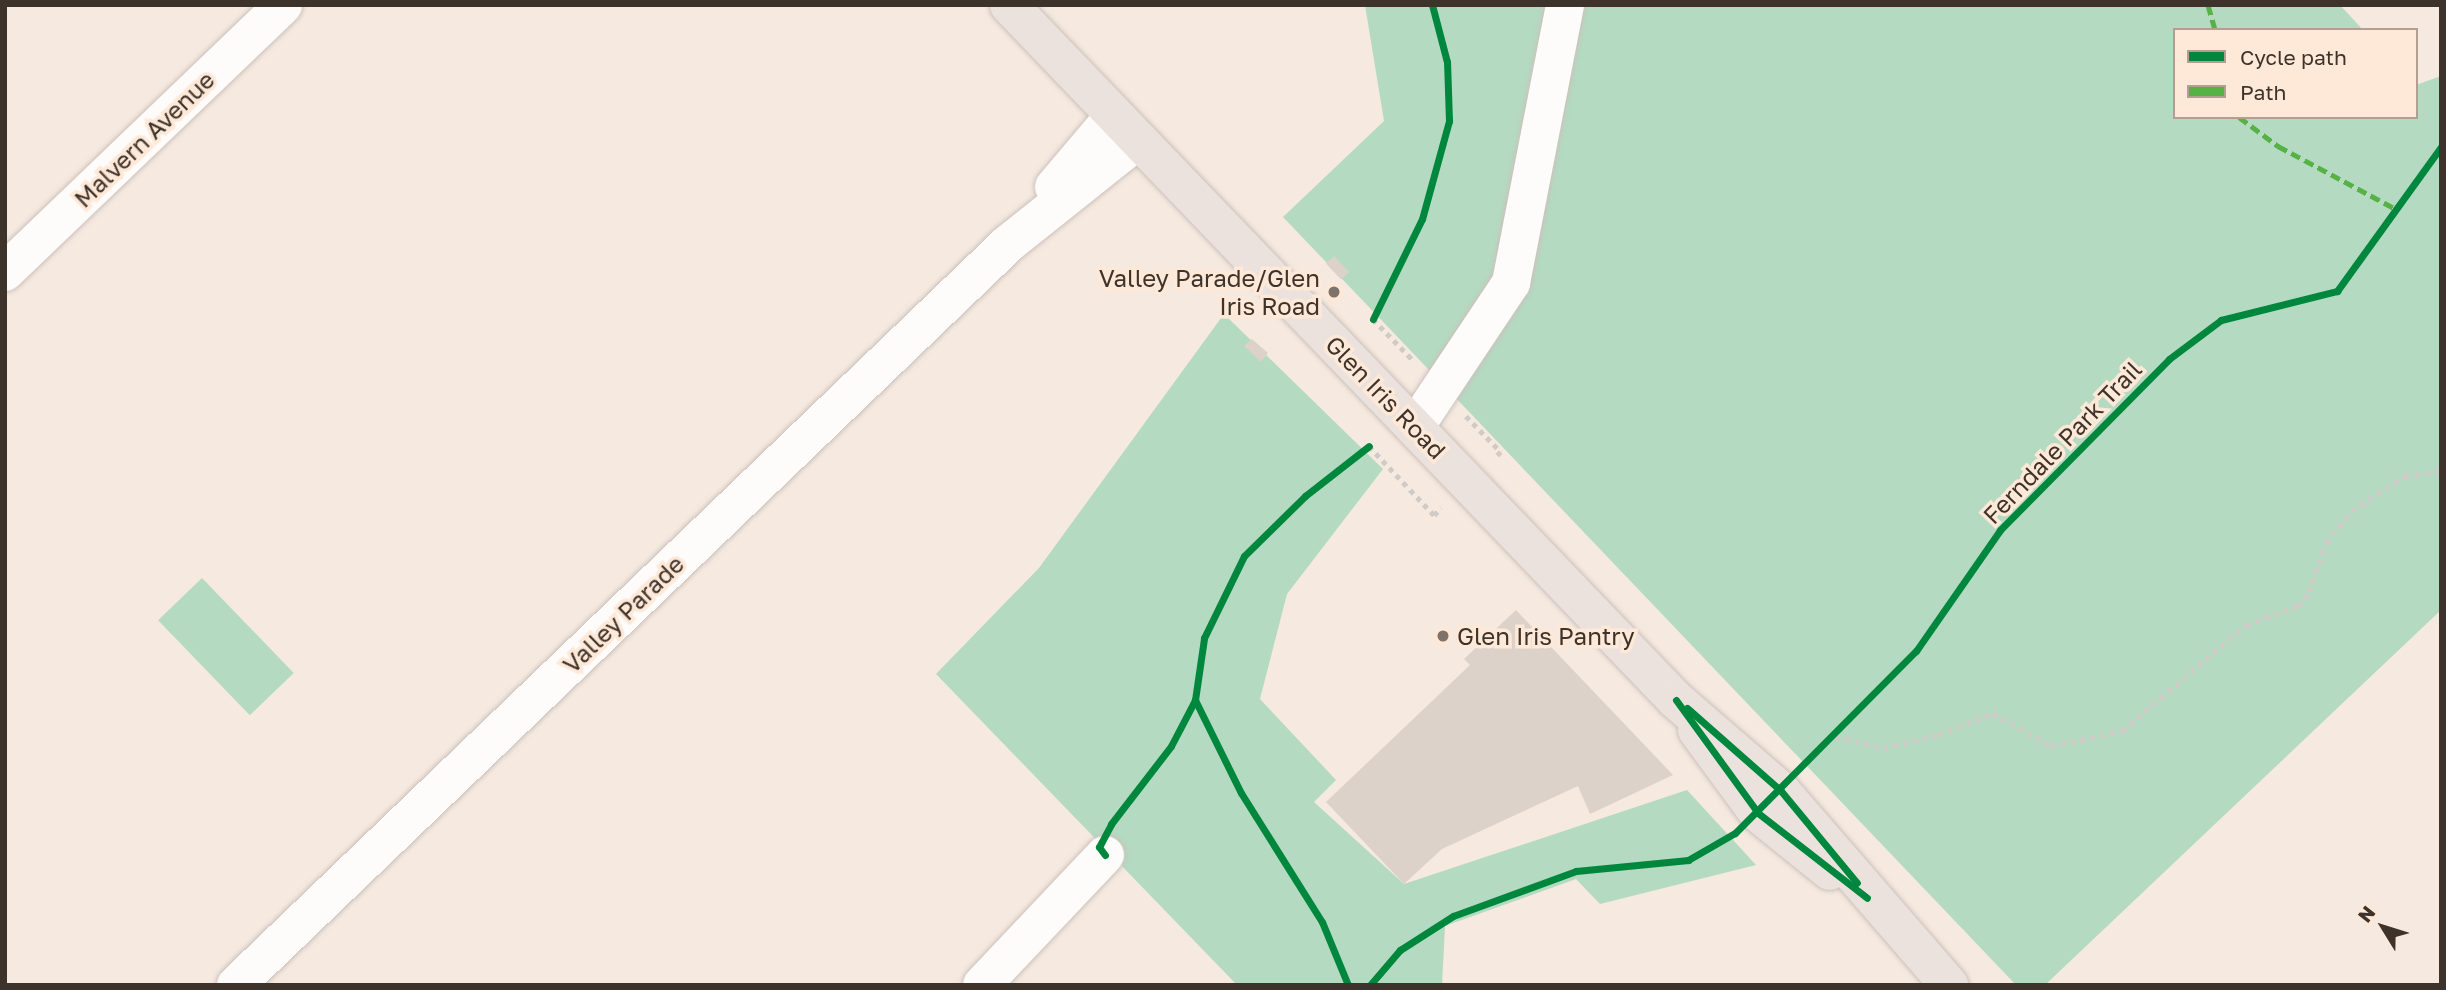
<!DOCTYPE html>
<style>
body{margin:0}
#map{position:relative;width:2446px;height:990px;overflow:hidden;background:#f5e9e0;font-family:"Golos Text",sans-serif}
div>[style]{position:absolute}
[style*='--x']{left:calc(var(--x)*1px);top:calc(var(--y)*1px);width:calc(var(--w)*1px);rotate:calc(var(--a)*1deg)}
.green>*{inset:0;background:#b4dac2;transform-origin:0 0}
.building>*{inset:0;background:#dcd2ca;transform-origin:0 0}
.path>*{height:4.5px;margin-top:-2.25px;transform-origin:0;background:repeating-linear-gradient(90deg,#d0cbc7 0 5px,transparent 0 10px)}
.roads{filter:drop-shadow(0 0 2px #ccc1ba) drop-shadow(0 0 2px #ccc1ba)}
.minor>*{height:38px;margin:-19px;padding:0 19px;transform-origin:19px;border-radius:19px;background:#fefcfa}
.major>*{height:38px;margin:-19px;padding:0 19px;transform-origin:19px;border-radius:19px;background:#ece2dd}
.quiet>*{height:5px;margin-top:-2.5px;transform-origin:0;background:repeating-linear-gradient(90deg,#57b246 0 10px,transparent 0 15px)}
.cycleway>*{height:7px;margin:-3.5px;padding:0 3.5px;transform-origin:3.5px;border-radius:3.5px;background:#00873e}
.dots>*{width:19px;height:19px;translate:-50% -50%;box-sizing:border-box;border:4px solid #fee8d7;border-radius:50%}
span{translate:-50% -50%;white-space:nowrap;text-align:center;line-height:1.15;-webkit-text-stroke:7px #fee8d7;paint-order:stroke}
.street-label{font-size:24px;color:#3e332b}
.poi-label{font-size:24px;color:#3e332b}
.right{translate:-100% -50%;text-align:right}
.left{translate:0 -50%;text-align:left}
.frame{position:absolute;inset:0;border:7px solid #3e332b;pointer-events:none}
.legend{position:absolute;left:2173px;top:28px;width:245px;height:91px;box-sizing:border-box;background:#fee8d7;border:2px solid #b1a092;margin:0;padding:9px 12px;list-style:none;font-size:21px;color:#3e332b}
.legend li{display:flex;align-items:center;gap:14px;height:35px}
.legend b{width:35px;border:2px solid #b1a092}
.north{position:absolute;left:2348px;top:892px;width:70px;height:70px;-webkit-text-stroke:5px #fee8d7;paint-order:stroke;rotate:308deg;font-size:19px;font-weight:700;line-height:28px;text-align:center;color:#3e332b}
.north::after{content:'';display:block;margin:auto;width:24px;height:32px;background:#3e332b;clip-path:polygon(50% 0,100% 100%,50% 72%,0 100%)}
</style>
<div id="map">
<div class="green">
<i style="clip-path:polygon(1365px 5px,2340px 5px,2363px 30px,2175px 30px,2175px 117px,2416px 117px,2416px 85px,2441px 76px,2441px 610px,2045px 985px,2016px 985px,1283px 217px,1384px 121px)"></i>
<i style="clip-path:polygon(1224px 314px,1383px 469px,1287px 594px,1260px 699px,1336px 780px,1314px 802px,1404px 884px,1687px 790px,1756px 865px,1600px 904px,1576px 879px,1445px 926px,1442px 985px,1237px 985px,936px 674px,1039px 568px)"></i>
<i style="left:202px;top:578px;width:132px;height:61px;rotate:46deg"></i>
</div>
<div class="building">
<i style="left:1334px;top:256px;width:22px;height:11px;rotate:47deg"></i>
<i style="clip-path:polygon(1252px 339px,1268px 353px,1261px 362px,1244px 346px)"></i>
<i style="clip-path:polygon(1516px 610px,1673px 775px,1590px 814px,1578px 786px,1442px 849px,1404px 884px,1326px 802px,1470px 665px,1464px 659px)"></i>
</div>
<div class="path">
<i style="--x:1373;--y:319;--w:59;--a:45.7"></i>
<i style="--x:1466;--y:416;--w:50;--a:45.8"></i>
<i style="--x:1501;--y:452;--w:7;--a:135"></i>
<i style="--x:1369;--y:446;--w:95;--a:46.7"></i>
<i style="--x:1434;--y:515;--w:10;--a:-45"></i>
<i style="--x:1835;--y:736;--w:49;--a:14"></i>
<i style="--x:1883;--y:748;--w:57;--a:-13.3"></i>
<i style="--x:1938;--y:735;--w:59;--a:-21.8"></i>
<i style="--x:1993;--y:713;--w:67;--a:29.6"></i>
<i style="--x:2051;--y:746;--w:73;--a:-11.9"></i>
<i style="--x:2122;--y:731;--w:163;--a:-40.5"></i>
<i style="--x:2246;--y:625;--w:55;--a:-20.1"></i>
<i style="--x:2298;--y:606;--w:18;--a:-52"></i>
<i style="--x:2309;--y:592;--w:53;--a:-71.2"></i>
<i style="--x:2326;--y:542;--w:40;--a:-50"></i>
<i style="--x:2352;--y:511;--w:64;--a:-33.4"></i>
<i style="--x:2405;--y:476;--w:34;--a:-8"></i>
</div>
<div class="roads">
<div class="minor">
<i style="--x:1054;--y:187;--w:93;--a:-49.8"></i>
<i style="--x:5;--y:272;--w:385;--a:-43.8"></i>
<i style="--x:1415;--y:427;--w:173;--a:-56.3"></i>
<i style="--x:1511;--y:283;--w:283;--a:-79"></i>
<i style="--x:236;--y:985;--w:1071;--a:-43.83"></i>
<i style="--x:1009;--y:243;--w:165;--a:-38.6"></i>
<i style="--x:982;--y:985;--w:179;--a:-46.6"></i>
</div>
<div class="major">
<i style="--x:1009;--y:5;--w:963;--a:46.18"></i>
<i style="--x:1676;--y:700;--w:139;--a:40.9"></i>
<i style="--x:1781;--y:791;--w:257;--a:49.1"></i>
<i style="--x:1697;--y:730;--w:103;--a:53.7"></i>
<i style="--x:1758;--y:813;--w:92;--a:38.9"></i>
</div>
</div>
<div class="quiet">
<i style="--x:2208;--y:5;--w:26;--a:74"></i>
<i style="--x:2239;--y:117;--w:49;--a:36.6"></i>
<i style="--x:2278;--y:146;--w:132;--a:28.1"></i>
</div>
<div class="cycleway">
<i style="--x:1373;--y:319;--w:111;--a:-63.9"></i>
<i style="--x:1422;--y:219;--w:102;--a:-74.6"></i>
<i style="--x:1449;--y:121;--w:59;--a:-91.9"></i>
<i style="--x:1447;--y:62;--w:59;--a:-104.7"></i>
<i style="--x:1676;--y:700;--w:140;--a:54"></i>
<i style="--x:1758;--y:813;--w:138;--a:37.9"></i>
<i style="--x:1687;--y:708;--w:125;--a:41.4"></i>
<i style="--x:1781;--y:791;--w:119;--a:50.4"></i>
<i style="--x:1105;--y:855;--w:10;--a:-127"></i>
<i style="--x:1099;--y:847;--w:26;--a:-62"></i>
<i style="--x:1111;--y:824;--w:98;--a:-52.4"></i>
<i style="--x:1171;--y:746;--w:52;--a:-62.4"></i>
<i style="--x:1348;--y:985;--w:68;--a:-112.4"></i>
<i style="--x:1322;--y:922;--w:152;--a:-122.1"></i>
<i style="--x:1241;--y:793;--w:104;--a:-116.3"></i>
<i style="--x:1195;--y:700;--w:63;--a:-81.7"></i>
<i style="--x:1204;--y:638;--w:91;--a:-64"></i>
<i style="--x:1244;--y:556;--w:86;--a:-44.5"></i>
<i style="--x:1305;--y:496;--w:81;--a:-38"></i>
<i style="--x:1370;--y:985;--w:46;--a:-49.4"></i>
<i style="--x:1400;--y:950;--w:63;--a:-32.7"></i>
<i style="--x:1453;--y:916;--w:131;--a:-20.1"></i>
<i style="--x:1576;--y:871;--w:113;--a:-5.6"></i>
<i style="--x:1688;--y:860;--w:54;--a:-29.9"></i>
<i style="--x:1735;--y:833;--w:257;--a:-45.2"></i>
<i style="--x:1916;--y:651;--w:147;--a:-55.2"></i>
<i style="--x:2000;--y:530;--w:240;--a:-45.3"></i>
<i style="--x:2169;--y:359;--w:65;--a:-36.9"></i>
<i style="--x:2221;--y:320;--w:120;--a:-14"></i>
<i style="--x:2337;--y:291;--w:178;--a:-54.2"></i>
</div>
<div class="dots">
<i style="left:1334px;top:292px;background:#7e736a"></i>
<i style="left:1443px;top:636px;background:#7e736a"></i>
</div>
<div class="street-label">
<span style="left:144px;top:139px;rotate:-44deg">Malvern Avenue</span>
<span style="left:1386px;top:397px;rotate:46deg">Glen Iris Road</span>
<span style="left:2062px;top:442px;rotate:-46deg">Ferndale Park Trail</span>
<span style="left:623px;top:614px;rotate:-44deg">Valley Parade</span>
</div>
<div class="poi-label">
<span class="right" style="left:1320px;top:292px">Valley Parade/Glen<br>Iris Road</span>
<span class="left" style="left:1457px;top:636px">Glen Iris Pantry</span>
</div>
<div class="frame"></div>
<ul class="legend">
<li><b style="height:9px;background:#00873e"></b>Cycle path</li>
<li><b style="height:9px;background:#57b246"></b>Path</li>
</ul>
<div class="north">N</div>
</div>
